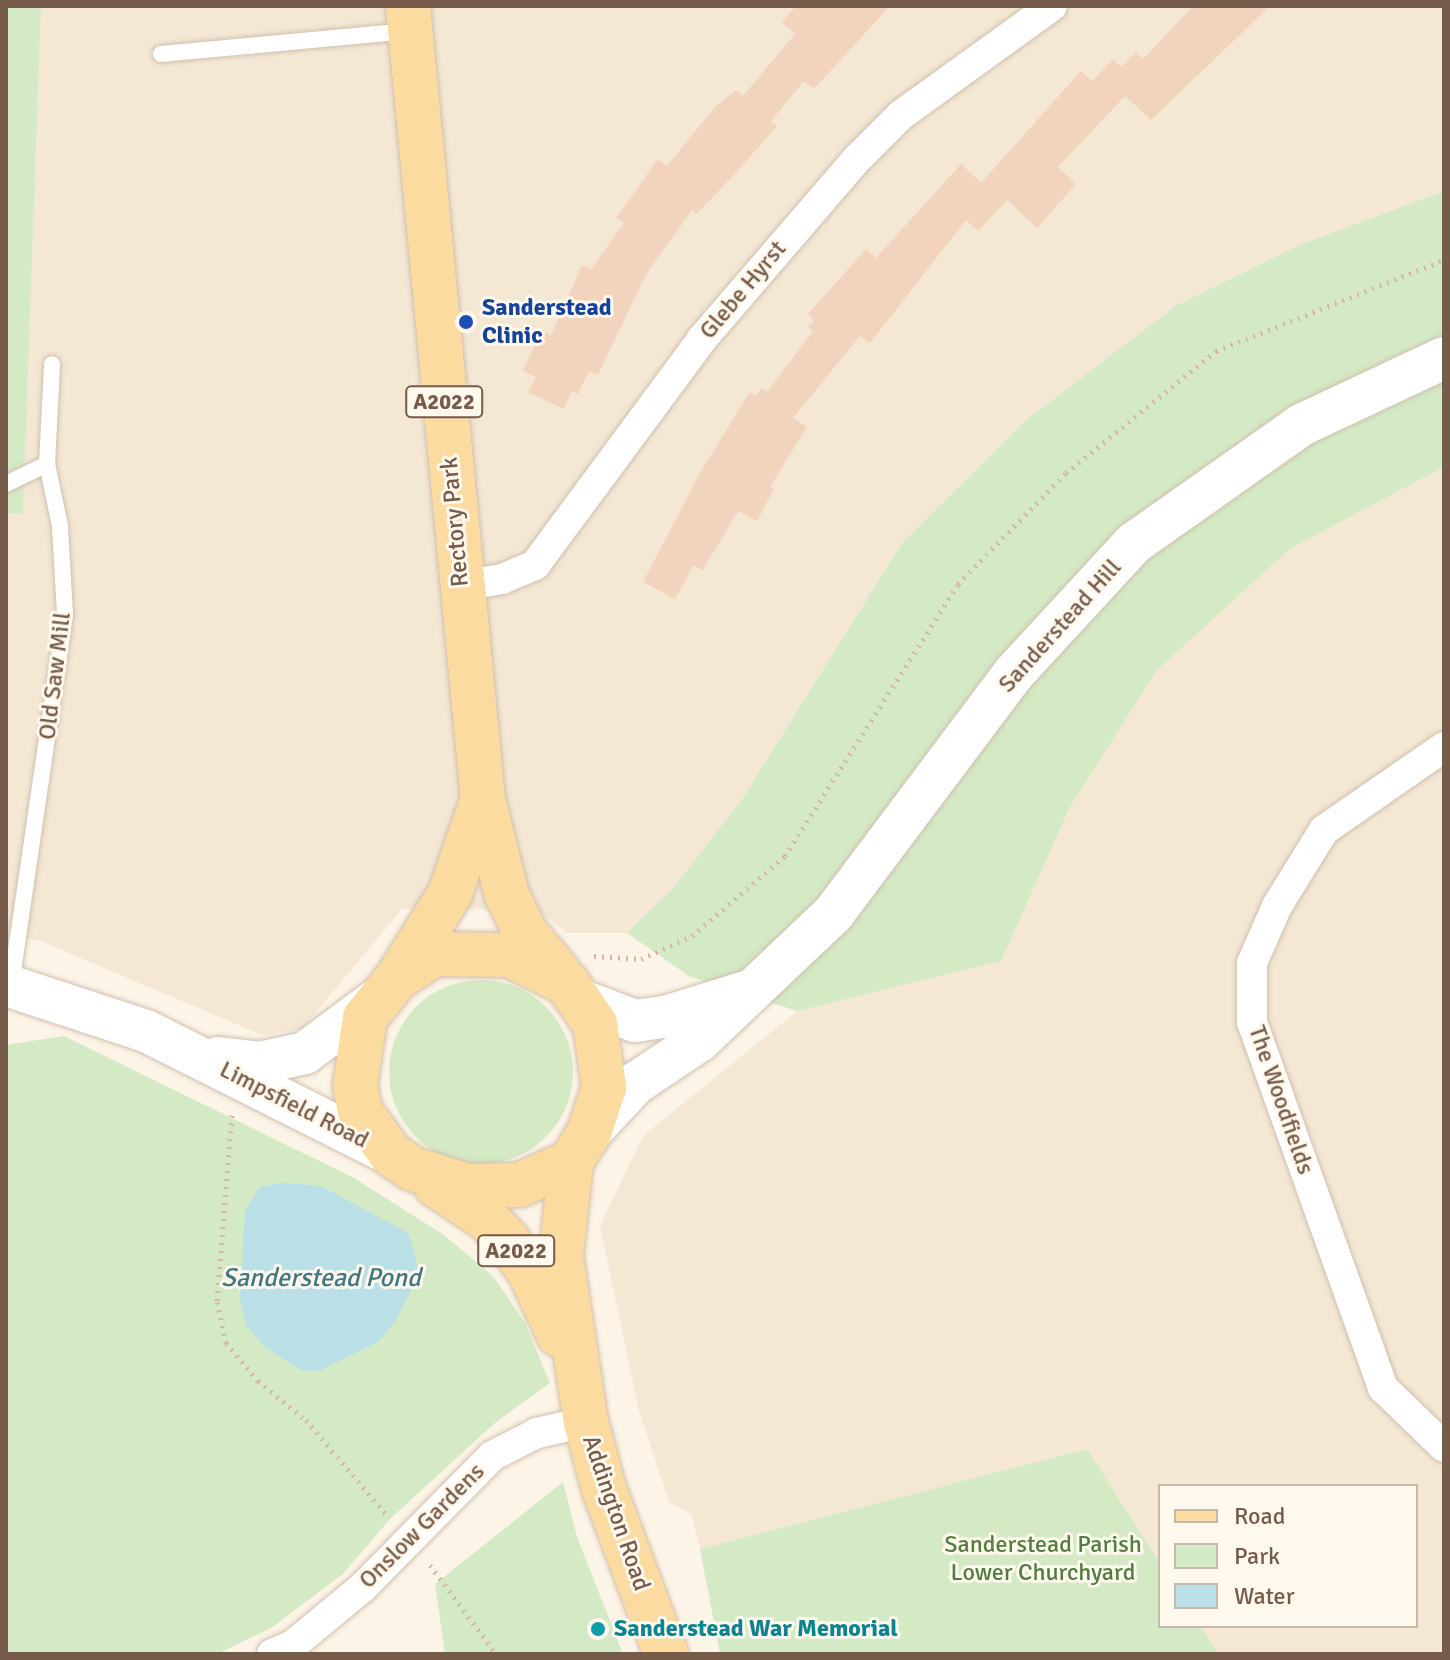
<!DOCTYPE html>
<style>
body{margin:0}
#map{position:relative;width:1450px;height:1660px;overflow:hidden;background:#fcf4e6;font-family:Signika,sans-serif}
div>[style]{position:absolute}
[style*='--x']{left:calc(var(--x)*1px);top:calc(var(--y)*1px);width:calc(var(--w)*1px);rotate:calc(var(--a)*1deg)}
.residential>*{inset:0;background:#f4e7d4}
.green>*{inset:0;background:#d3eac4}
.round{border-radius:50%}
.water>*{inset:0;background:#badfe6}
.building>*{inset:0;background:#f2d4be}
.path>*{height:5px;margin-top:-2.5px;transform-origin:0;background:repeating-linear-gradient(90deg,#d7b7a0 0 2px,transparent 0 8px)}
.roads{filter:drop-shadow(0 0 2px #d0bfae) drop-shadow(0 0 2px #d0bfae)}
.service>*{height:16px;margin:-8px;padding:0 8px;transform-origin:8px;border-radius:8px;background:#fff}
.minor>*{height:30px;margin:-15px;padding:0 15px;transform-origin:15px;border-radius:15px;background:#fff}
.secondary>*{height:42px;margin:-21px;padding:0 21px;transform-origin:21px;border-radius:21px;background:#fff}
.primary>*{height:44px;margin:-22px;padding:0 22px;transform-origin:22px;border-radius:22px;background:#fbdb9f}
.dots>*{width:22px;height:22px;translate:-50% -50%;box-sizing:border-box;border:4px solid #fff8ed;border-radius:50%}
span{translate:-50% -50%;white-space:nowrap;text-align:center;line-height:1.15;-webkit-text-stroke:6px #fff8ed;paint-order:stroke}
.shield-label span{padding:2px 6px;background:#fff8ed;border:2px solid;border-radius:6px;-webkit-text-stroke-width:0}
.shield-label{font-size:22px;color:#765b4a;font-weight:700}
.street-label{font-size:24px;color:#765b4a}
.transit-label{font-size:24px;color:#164399;font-weight:700}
.left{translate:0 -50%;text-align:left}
.park-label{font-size:24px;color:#527c42}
.culture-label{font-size:24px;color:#0d838f;font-weight:700}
.water-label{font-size:26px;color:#417683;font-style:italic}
.frame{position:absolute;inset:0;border:8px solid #765b4a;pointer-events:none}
.legend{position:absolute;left:1158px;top:1484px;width:260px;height:144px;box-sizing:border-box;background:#fff8ed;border:2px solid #c8b9ac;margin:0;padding:10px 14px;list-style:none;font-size:24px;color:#765b4a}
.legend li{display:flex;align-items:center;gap:16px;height:40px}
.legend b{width:40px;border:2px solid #c8b9ac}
</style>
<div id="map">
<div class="residential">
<i style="clip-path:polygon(41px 6px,1444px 6px,1444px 191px,1302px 244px,1177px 305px,1026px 420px,902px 543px,743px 798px,674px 887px,627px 933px,567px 933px,535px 908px,402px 909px,302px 1029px,262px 1035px,38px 940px,6px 935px,6px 513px,23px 513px)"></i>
<i style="clip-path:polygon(1444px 467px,1444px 1654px,1218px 1654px,1201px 1626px,1416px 1626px,1416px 1486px,1160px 1486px,1160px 1563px,1087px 1449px,700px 1549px,692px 1515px,669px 1502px,639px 1411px,600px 1226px,643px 1136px,797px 1011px,1001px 961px,1070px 807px,1157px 670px,1291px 548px)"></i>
</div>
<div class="green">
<i style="clip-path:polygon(6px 6px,41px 6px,23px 514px,6px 513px)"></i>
<i style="clip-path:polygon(1444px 191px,1444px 467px,1291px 548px,1157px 670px,1070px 807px,1001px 961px,797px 1011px,689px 976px,627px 933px,674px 887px,743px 798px,902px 543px,1026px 420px,1177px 305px,1302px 244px)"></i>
<i class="round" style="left:389px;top:980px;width:184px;height:184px"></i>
<i style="clip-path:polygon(64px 1036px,354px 1178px,444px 1235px,493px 1276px,525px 1323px,550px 1383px,496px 1422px,390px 1519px,343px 1574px,271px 1628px,217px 1654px,6px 1654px,6px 1045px)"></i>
<i style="clip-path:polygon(1087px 1449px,1160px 1563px,1160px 1626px,1201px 1626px,1218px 1654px,720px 1654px,700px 1549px)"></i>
<i style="clip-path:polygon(563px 1482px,577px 1537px,623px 1654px,445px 1654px,435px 1584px)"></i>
</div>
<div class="water">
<i style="clip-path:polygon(284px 1183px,321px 1186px,408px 1233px,415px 1254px,419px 1276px,395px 1322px,378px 1342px,319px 1371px,301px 1370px,266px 1348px,247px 1327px,240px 1300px,245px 1211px,260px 1187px)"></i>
</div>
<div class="building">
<i style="clip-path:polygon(796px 6px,890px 6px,814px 89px,804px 81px,771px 121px,777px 126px,741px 167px,697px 214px,692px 210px,645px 276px,598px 375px,589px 371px,578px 394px,572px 391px,564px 409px,528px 392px,536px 377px,522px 371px,542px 331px,551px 335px,582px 265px,591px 269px,624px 223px,616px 218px,658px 159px,667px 166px,715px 107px,736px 90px,743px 96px,795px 34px,782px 22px)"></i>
<i style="clip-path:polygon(1193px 6px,1270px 6px,1151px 120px,1125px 96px,1058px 167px,1076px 184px,1037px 228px,1007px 200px,978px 231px,966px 220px,870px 343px,860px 336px,793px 418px,807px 427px,770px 487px,774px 489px,757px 521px,738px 511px,703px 570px,693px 566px,675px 599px,643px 582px,701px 471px,750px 392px,756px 396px,761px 388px,767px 392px,813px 331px,808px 327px,814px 320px,808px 314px,866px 249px,876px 258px,961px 164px,981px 183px,1081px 71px,1092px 81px,1113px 59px,1121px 67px,1136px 52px,1143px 59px)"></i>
</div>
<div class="path">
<i style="--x:594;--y:956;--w:47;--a:3.7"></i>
<i style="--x:641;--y:959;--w:56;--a:-24.3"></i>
<i style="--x:692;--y:936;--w:123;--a:-40.7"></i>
<i style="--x:785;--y:856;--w:322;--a:-57.5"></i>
<i style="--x:958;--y:584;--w:155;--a:-45.8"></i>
<i style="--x:1066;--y:473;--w:193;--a:-39.1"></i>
<i style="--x:1216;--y:351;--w:245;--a:-21.8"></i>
<i style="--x:232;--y:1115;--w:188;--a:94.6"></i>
<i style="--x:217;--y:1302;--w:42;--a:77.6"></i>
<i style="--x:226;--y:1343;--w:50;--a:49.9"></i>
<i style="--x:258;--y:1381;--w:62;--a:39.1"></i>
<i style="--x:306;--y:1420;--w:128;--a:49.7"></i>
<i style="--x:430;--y:1565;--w:111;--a:53.4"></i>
</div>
<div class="roads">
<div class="service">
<i style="--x:161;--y:54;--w:249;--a:-5.3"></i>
<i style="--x:6;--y:484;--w:46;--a:-26"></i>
<i style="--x:11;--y:985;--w:375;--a:-81.7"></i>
<i style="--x:65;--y:614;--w:88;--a:-93.3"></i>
<i style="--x:60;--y:526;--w:63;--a:-101.8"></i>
<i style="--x:47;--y:464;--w:100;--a:-87.1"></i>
</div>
<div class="minor">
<i style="--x:461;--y:586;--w:42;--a:-9.7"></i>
<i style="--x:502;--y:579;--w:36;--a:-23"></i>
<i style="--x:535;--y:565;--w:281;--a:-53.5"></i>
<i style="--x:702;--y:339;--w:236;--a:-49.3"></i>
<i style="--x:856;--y:160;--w:64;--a:-45"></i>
<i style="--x:901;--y:115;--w:186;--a:-35.8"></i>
<i style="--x:1444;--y:747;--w:146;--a:145.3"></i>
<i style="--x:1324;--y:830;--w:89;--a:121.7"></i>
<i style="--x:1277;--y:906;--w:62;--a:113.7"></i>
<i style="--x:1252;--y:963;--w:59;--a:90"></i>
<i style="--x:1252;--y:1022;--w:389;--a:70.3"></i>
<i style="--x:1383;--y:1388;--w:85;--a:44"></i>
<i style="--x:272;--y:1654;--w:23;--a:-23"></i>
<i style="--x:293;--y:1645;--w:89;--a:-39.6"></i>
<i style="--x:362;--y:1588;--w:185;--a:-45.4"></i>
<i style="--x:492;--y:1456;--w:51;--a:-27.1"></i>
<i style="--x:537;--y:1433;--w:50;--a:-12.7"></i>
</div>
<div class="secondary">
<i style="--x:6;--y:985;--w:147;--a:18.2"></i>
<i style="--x:146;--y:1031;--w:274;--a:26.7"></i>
<i style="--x:583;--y:1001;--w:56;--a:21"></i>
<i style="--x:635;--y:1021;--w:30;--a:-8"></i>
<i style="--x:665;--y:1017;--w:85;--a:-17.2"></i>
<i style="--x:218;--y:1058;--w:42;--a:6.8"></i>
<i style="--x:260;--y:1063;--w:46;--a:-12.5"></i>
<i style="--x:305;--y:1053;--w:92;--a:-36.6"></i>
<i style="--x:589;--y:1133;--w:69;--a:-46.8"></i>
<i style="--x:636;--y:1083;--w:76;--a:-33.7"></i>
<i style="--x:699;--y:1041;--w:185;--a:-43.5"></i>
<i style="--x:833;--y:914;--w:301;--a:-53.1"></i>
<i style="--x:1014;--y:673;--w:177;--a:-47.3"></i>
<i style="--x:1134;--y:543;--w:204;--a:-35.2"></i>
<i style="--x:1301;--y:425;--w:158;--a:-25.1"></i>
</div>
<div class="primary">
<i style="--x:408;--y:6;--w:797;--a:84.6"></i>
<i style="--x:483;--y:799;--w:99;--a:76"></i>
<i style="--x:507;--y:895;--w:41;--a:64.1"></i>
<i style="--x:525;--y:932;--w:53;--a:50.3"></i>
<i style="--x:401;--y:972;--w:92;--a:-57.9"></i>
<i style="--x:450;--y:894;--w:98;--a:-71"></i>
<i style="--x:571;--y:1162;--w:57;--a:156.1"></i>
<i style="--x:519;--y:1185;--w:51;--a:178.9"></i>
<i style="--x:468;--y:1186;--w:58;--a:-162.8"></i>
<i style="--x:413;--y:1169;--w:27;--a:-146"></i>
<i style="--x:391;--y:1154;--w:53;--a:-125.8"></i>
<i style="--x:360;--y:1111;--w:25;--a:-101"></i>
<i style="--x:355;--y:1086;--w:69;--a:-81.6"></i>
<i style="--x:365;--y:1018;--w:51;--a:-51.3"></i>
<i style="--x:397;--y:978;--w:45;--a:-32.3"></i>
<i style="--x:435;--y:954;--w:74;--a:0.8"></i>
<i style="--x:509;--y:955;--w:64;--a:25.8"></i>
<i style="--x:567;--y:983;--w:50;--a:55.7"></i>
<i style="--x:595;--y:1024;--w:64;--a:81.9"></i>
<i style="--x:604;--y:1087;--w:48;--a:108.1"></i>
<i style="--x:589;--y:1133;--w:34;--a:122"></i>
<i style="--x:571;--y:1162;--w:96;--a:96"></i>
<i style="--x:561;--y:1257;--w:167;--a:81.4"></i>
<i style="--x:586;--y:1422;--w:69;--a:75"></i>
<i style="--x:604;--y:1489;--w:176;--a:69.4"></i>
<i style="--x:436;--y:1185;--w:61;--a:33.7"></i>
<i style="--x:487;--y:1219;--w:28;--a:46"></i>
<i style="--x:506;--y:1239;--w:41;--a:54"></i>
<i style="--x:530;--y:1272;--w:69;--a:65.3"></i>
</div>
</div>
<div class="dots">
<i style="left:466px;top:322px;background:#1a4fb4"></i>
<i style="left:598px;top:1629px;background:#0f9aa8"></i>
</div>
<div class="shield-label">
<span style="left:444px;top:402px">A2022</span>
<span style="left:516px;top:1251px">A2022</span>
</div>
<div class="street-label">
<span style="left:743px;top:290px;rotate:-50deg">Glebe Hyrst</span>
<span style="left:455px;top:522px;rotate:-95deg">Rectory Park</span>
<span style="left:1060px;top:626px;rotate:-48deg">Sanderstead Hill</span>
<span style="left:55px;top:676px;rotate:-83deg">Old Saw Mill</span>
<span style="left:1281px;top:1100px;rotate:71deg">The Woodfields</span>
<span style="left:294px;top:1105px;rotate:27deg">Limpsfield Road</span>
<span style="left:616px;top:1513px;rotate:71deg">Addington Road</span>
<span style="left:422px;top:1526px;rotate:-45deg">Onslow Gardens</span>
</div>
<div class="transit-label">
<span class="left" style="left:482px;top:322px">Sanderstead<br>Clinic</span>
</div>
<div class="park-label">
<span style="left:1043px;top:1559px">Sanderstead Parish<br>Lower Churchyard</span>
</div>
<div class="culture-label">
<span class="left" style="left:614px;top:1629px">Sanderstead War Memorial</span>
</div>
<div class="water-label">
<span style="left:321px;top:1279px">Sanderstead Pond</span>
</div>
<div class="frame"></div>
<ul class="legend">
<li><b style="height:10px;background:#fbdb9f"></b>Road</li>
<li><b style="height:22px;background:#d3eac4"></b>Park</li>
<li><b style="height:22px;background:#badfe6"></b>Water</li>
</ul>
</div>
